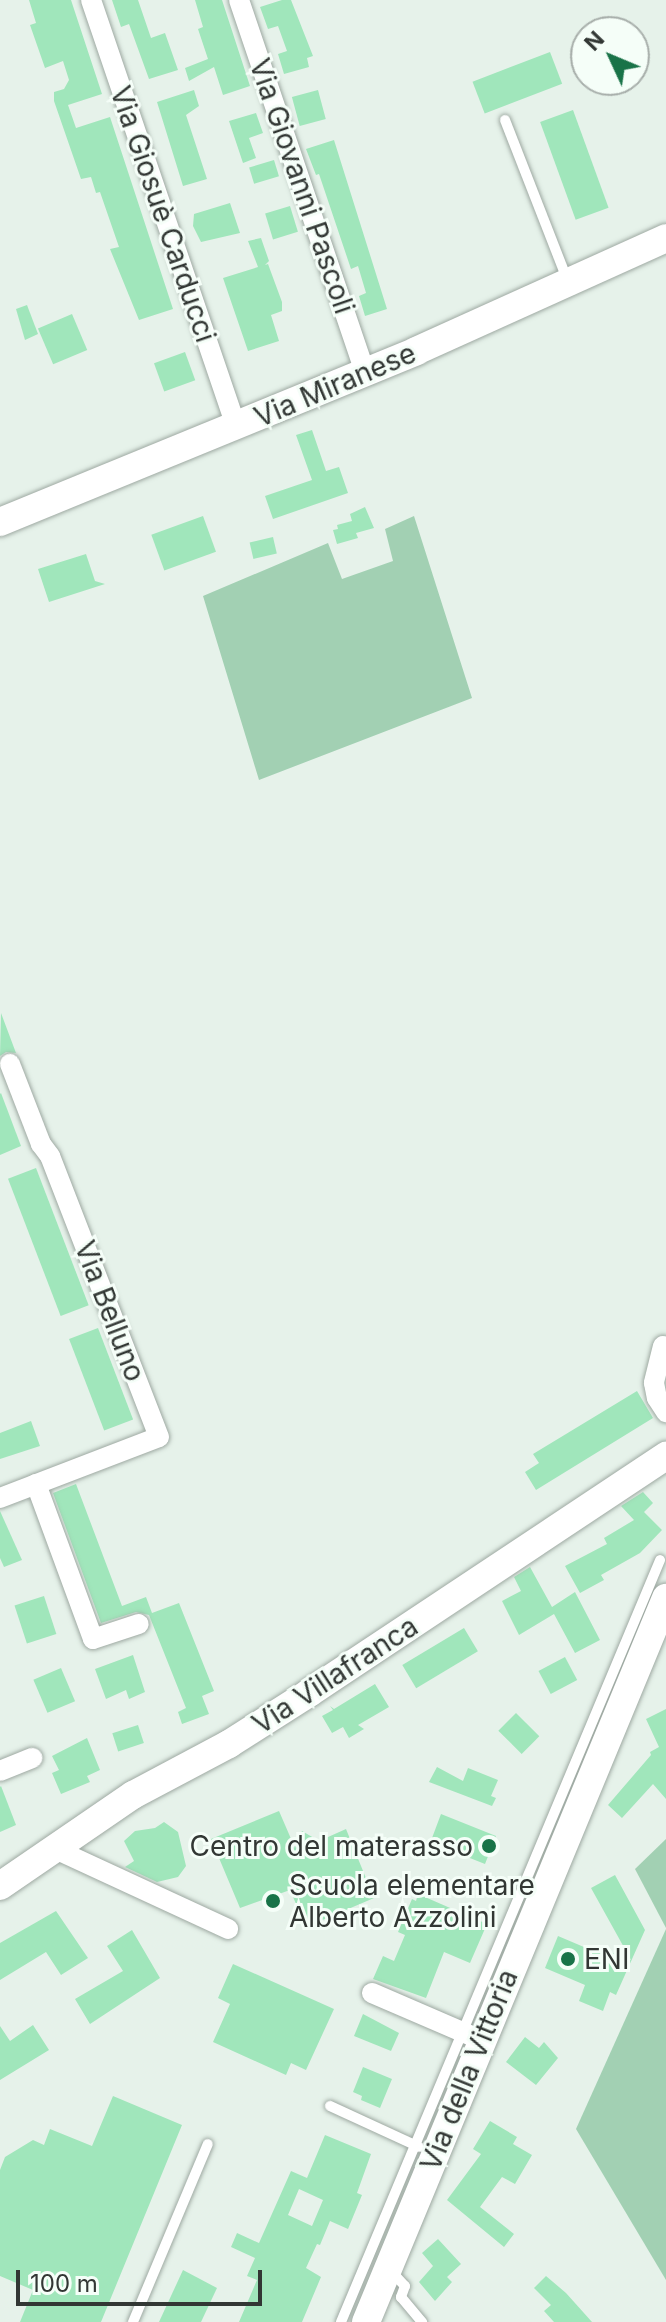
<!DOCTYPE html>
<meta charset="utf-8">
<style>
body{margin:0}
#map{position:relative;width:666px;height:2322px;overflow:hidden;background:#e6f2ea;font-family:Inter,sans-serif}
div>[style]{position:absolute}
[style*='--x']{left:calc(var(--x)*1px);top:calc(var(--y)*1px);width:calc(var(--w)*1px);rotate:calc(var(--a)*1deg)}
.green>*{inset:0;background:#a2d0b3}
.building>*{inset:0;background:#a0e6bb;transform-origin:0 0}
.roads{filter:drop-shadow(0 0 2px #9ea9a2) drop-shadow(0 0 2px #9ea9a2)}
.lane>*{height:10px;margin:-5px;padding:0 5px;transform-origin:5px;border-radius:5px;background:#fff}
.street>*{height:20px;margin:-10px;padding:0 10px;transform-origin:10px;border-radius:10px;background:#fff}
.secondary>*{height:28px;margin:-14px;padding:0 14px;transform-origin:14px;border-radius:14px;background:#fff}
.dots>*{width:22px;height:22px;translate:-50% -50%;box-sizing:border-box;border:4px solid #f5fef8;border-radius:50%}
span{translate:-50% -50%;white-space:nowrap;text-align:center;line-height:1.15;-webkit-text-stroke:6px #f5fef8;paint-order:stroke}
.street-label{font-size:28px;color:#323734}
.poi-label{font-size:28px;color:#323734}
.right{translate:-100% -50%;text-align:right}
.left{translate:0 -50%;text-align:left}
.north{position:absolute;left:570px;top:16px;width:80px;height:80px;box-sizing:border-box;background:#f5fef8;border:2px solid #a7aeaa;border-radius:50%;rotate:314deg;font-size:22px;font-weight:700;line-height:32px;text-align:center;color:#323734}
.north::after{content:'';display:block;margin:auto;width:28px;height:36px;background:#197348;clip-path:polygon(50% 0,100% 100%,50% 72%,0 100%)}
.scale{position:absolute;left:16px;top:2270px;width:246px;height:36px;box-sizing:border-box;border:4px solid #323734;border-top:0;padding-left:10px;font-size:24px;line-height:28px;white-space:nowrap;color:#323734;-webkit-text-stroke:6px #f5fef8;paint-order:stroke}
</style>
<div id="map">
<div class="green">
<i style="clip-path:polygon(414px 516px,472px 698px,259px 780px,203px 596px,328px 543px,342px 579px,393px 561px,385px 529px)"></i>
<i style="clip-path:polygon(666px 1839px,666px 1928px,635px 1869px)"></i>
<i style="clip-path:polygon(666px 1929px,666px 2280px,576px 2129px)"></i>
</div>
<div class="building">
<i style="clip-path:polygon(29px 0,71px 0,102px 94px,68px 105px,76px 128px,110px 117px,173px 309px,139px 320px,110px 249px,119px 247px,100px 192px,96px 193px,91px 177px,81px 179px,54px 101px,54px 92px,64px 89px,69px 80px,63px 61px,45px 68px,30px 25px,36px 23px)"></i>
<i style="clip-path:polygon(112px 0,138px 0,151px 38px,165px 33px,178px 70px,149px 79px,129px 24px,121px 27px)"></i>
<i style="clip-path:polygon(195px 0,222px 0,250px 86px,223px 95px,214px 67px,189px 81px,185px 68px,208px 59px,198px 29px,203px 27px)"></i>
<i style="clip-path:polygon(282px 0,291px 0,313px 56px,307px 58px,309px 67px,284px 74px,278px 54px,287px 51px,278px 26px,268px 29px,260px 7px)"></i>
<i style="left:550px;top:52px;width:34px;height:83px;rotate:69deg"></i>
<i style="clip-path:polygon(194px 90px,199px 106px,186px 115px,207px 179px,183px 186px,157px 102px)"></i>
<i style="left:318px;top:90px;width:30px;height:27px;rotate:75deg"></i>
<i style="left:573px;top:110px;width:104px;height:35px;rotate:70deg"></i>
<i style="clip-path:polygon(256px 113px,263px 133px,249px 138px,256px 158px,243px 163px,229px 121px)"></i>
<i style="clip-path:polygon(334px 140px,387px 309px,365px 316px,359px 296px,366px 293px,358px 266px,351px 269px,319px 174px,316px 175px,306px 149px)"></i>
<i style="left:274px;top:160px;width:17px;height:26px;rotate:73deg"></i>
<i style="clip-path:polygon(230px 203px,240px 233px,201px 242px,193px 226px,194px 214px)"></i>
<i style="left:290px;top:206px;width:27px;height:26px;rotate:73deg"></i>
<i style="clip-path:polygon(261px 238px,269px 261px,265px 265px,268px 264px,282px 302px,282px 311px,271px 315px,279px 341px,248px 351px,223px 278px,258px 267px,248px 241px)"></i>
<i style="clip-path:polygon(27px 305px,38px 334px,25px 340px,16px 309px)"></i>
<i style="left:72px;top:314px;width:39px;height:37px;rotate:67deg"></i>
<i style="left:185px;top:352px;width:30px;height:33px;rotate:70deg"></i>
<i style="clip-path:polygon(312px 430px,326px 471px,339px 467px,348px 493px,273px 519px,265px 496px,312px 480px,296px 435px)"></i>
<i style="clip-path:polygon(365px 507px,374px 528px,356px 533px,358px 538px,337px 544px,333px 530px,338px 529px,337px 525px,352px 521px,350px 514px)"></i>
<i style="left:203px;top:516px;width:38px;height:55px;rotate:70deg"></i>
<i style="left:273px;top:537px;width:17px;height:24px;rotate:77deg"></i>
<i style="clip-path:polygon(86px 554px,95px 581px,105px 584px,49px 602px,38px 569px)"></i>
<i style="clip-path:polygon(1px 1013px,16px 1053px,6px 1052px,0 1056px)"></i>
<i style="clip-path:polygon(1px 1093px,21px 1146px,0 1155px,0 1094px)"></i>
<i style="left:36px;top:1168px;width:147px;height:30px;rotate:69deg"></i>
<i style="left:98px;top:1328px;width:98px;height:31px;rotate:69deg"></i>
<i style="clip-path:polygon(637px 1391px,653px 1418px,536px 1490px,525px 1472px,539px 1463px,533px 1454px)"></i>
<i style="clip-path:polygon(31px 1421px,40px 1446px,0 1459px,0 1433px)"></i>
<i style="clip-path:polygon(76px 1484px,122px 1606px,146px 1597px,152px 1613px,179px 1603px,214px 1691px,202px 1696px,209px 1714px,182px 1724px,178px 1712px,186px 1708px,149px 1615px,136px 1612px,101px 1623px,53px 1493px)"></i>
<i style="clip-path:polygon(643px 1492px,653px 1503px,644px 1512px,662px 1530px,640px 1553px,601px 1575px,604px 1580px,580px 1593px,565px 1566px,607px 1544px,604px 1538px,634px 1520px,621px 1506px)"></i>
<i style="clip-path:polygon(0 1511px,22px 1560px,4px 1567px,0 1558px)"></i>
<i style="clip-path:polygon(530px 1567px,552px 1607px,575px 1592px,600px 1640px,575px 1653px,554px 1614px,519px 1635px,502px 1601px,521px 1591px,514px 1577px)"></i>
<i style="left:44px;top:1596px;width:40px;height:31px;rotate:72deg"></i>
<i style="left:464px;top:1628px;width:27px;height:72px;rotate:59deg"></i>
<i style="clip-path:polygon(133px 1655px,145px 1692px,129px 1699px,126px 1690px,106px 1699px,95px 1669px)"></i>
<i style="left:565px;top:1657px;width:26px;height:30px;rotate:62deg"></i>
<i style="left:61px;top:1668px;width:36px;height:30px;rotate:67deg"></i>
<i style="clip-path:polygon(375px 1684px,389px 1707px,358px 1725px,364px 1729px,349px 1738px,343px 1727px,332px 1733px,322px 1716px,333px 1710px,330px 1706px,334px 1709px)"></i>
<i style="clip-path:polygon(666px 1709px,666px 1799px,653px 1784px,622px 1818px,608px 1805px,651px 1755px,650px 1752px,659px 1747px,646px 1719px)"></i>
<i style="left:516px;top:1713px;width:33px;height:25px;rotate:45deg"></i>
<i style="left:138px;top:1725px;width:19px;height:27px;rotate:72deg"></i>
<i style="clip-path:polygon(87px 1738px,100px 1770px,87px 1776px,90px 1782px,61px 1794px,52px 1773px,59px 1770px,52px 1756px)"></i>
<i style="clip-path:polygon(437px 1767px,463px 1781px,468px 1768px,498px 1780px,491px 1796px,496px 1798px,492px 1806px,429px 1782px)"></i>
<i style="clip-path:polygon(1px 1786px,16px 1825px,0 1832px,0 1787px)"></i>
<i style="clip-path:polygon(279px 1811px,295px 1848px,302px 1831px,319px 1841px,346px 1829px,374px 1898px,306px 1927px,290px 1890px,240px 1908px,211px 1839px)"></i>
<i style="clip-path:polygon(441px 1814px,496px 1836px,485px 1864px,442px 1847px,444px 1843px,432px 1838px)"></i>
<i style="clip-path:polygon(164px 1822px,178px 1832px,186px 1866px,178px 1877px,157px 1882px,125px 1867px,134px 1861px,124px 1841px,135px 1831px,155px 1828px)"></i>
<i style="clip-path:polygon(615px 1875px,645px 1930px,616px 1995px,610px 1992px,603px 2011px,579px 2001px,585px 1985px,545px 1968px,558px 1936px,598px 1953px,600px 1948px,631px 1960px,591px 1888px)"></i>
<i style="clip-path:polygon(418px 1894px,487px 1924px,470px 1963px,444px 1952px,426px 1998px,373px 1979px,383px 1956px,394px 1961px,405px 1935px,398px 1932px,412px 1899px,416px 1901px)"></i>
<i style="clip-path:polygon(56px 1911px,88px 1958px,61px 1975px,46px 1952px,0 1980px,0 1943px)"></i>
<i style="clip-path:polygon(132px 1930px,160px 1978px,90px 2024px,75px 1999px,123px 1971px,107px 1946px)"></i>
<i style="clip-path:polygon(233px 1964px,334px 2009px,306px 2070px,291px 2063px,286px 2075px,213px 2042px,230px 2004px,218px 1998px)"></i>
<i style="clip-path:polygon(363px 2014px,399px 2033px,391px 2051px,354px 2036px)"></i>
<i style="clip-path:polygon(33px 2025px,49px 2050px,0 2080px,0 2026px,10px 2041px)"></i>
<i style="clip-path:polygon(525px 2037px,539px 2048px,544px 2042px,558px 2058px,536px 2085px,506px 2062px)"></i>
<i style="clip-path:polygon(363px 2067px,392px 2079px,380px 2108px,361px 2100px,362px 2096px,353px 2092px)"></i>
<i style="clip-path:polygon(113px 2096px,182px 2125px,101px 2322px,20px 2322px,33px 2290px,0 2276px,0 2170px,5px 2157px,33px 2140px,44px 2145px,50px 2129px,92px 2146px)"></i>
<i style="clip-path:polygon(490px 2121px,517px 2137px,513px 2144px,532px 2155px,515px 2184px,502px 2177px,480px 2207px,514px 2234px,504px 2247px,447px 2200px,481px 2154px,473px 2149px)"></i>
<i style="clip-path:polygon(evenodd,325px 2135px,371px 2154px,357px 2193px,362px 2195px,348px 2229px,330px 2221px,320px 2245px,317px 2244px,306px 2268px,321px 2277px,302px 2322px,239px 2322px,257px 2280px,247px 2276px,255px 2258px,231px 2247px,237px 2233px,259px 2243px,291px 2171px,307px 2178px,325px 2135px,299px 2189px,323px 2200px,312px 2226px,288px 2215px,299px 2189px)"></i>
<i style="clip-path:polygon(438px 2239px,461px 2264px,447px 2277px,452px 2282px,435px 2301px,419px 2282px,433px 2266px,422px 2253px)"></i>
<i style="clip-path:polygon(183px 2270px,217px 2288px,201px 2322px,159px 2322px)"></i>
<i style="clip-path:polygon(546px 2276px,566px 2293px,592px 2322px,554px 2322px,544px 2311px,551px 2305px,534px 2288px)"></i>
</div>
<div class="roads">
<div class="lane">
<i style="--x:505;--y:120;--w:174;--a:68.7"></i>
<i style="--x:330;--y:2106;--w:98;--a:24.7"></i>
<i style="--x:390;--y:2270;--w:22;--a:47"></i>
<i style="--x:405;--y:2286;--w:12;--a:110"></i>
<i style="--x:401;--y:2297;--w:33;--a:50"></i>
<i style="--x:133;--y:2322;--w:193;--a:-67.2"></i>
<i style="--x:341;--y:2322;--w:826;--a:-67.28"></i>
</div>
<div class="street">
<i style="--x:91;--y:0;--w:451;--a:71.2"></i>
<i style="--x:239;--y:0;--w:393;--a:71.3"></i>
<i style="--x:663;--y:1346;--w:38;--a:104"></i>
<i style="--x:654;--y:1383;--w:15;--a:79"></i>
<i style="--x:657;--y:1398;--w:17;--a:57"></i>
<i style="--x:36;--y:1484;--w:165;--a:69.8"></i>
<i style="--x:93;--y:1639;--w:48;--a:-18.1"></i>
<i style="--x:0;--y:1498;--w:170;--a:-21"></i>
<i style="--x:159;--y:1437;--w:301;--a:-111.2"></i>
<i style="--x:50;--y:1156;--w:15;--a:-127"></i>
<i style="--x:41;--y:1144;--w:86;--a:-111.2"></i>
<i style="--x:0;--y:1771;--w:35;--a:-22"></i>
<i style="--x:53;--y:1848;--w:193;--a:24.8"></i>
<i style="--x:372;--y:1993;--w:119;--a:23.3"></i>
</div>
<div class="secondary">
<i style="--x:0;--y:522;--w:450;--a:-22.3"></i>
<i style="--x:416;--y:351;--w:274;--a:-24.3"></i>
<i style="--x:0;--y:1886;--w:161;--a:-34.4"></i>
<i style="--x:133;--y:1795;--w:109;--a:-28"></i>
<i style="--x:229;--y:1744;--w:95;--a:-32.5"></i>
<i style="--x:309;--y:1693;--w:429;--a:-33.6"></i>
<i style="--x:366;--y:2322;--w:784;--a:-67.49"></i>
</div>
</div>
<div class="dots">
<i style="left:489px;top:1846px;background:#197348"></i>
<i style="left:273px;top:1901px;background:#197348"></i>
<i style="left:568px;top:1959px;background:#197348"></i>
</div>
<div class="street-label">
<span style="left:302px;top:186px;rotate:71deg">Via Giovanni Pascoli</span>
<span style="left:163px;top:214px;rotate:71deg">Via Giosuè Carducci</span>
<span style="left:335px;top:385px;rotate:-23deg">Via Miranese</span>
<span style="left:110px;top:1311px;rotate:69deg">Via Belluno</span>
<span style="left:335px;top:1675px;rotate:-33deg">Via Villafranca</span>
<span style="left:469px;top:2070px;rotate:-68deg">Via della Vittoria</span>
</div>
<div class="poi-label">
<span class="right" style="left:473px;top:1846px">Centro del materasso</span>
<span class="left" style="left:289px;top:1901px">Scuola elementare<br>Alberto Azzolini</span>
<span class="left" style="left:584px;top:1959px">ENI</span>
</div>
<div class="north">N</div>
<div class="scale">100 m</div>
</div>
